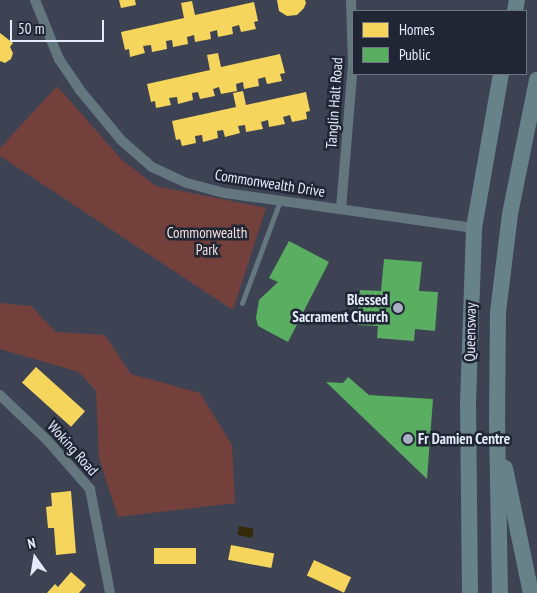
<!DOCTYPE html>
<style>
body{margin:0}
#map{position:relative;width:537px;height:593px;overflow:hidden;background:#3e4353;font-family:"PT Sans Narrow",sans-serif}
div>[style]{position:absolute}
[style*='--x']{left:calc(var(--x)*1px);top:calc(var(--y)*1px);width:calc(var(--w)*1px);rotate:calc(var(--a)*1deg)}
.green>*{inset:0;background:#73403c}
.water>*{inset:0;background:#342909;transform-origin:0 0}
.homes>*{inset:0;background:#f6d55c;transform-origin:0 0}
.public>*{inset:0;background:#5aae61}
.service>*{height:5px;margin:-2.5px;padding:0 2.5px;transform-origin:2.5px;border-radius:2.5px;background:#64777e}
.minor>*{height:10px;margin:-5px;padding:0 5px;transform-origin:5px;border-radius:5px;background:#64777e}
.trunk>*{height:16px;margin:-8px;padding:0 8px;transform-origin:8px;border-radius:8px;background:#688289}
.dots>*{width:14px;height:14px;translate:-50% -50%;box-sizing:border-box;border:2px solid #212634;border-radius:50%}
span{translate:-50% -50%;white-space:nowrap;text-align:center;line-height:1.15;-webkit-text-stroke:5px #212634;paint-order:stroke}
.street-label{font-size:15px;color:#e3ebfd}
.park-label{font-size:15px;color:#f4dfdb}
.poi-label{font-size:15px;color:#e3ebfd;font-weight:700}
.right{translate:-100% -50%;text-align:right}
.left{translate:0 -50%;text-align:left}
.legend{position:absolute;left:352px;top:10px;width:175px;height:65px;box-sizing:border-box;background:#212634;border:1px solid #6f7584;margin:0;padding:6px 9px;list-style:none;font-size:15px;color:#e3ebfd}
.legend li{display:flex;align-items:center;gap:10px;height:25px}
.legend b{width:25px;border:1px solid #6f7584}
.north{position:absolute;left:10px;top:533px;width:50px;height:50px;-webkit-text-stroke:4px #212634;paint-order:stroke;rotate:347deg;font-size:14px;font-weight:700;line-height:20px;text-align:center;color:#e3ebfd}
.north::after{content:'';display:block;margin:auto;width:18px;height:22px;background:#e3ebfd;clip-path:polygon(50% 0,100% 100%,50% 72%,0 100%)}
.scale{position:absolute;left:10px;top:20px;width:94px;height:22px;box-sizing:border-box;border:2px solid #e3ebfd;border-top:0;padding-left:6px;font-size:15px;line-height:18px;white-space:nowrap;color:#e3ebfd;-webkit-text-stroke:4px #212634;paint-order:stroke}
</style>
<div id="map">
<div class="green">
<i style="clip-path:polygon(57px 86px,122px 160px,156px 186px,266px 208px,233px 310px,0 156px,0 148px)"></i>
<i style="clip-path:polygon(0 303px,31px 306px,56px 332px,105px 335px,131px 374px,200px 393px,232px 445px,235px 503px,118px 517px,99px 458px,96px 391px,79px 372px,0 349px)"></i>
</div>
<div class="water">
<i style="left:239px;top:526px;width:15px;height:9px;rotate:11deg"></i>
</div>
<div class="homes">
<i style="clip-path:polygon(119px 0,135px 0,136px 5px,121px 8px)"></i>
<i style="clip-path:polygon(277px 0,305px 0,306px 3px,304px 8px,297px 15px,287px 16px,279px 11px)"></i>
<i style="clip-path:polygon(192px 1px,195px 15px,254px 2px,258px 21px,254px 22px,256px 29px,241px 32px,239px 25px,232px 27px,233px 34px,218px 37px,217px 30px,210px 32px,211px 39px,195px 42px,194px 35px,187px 37px,188px 44px,173px 47px,172px 40px,166px 41px,167px 49px,152px 52px,151px 45px,143px 46px,145px 53px,130px 57px,129px 49px,125px 50px,121px 32px,184px 18px,181px 3px)"></i>
<i style="clip-path:polygon(0 33px,13px 43px,10px 47px,13px 53px,11px 59px,5px 63px,0 61px)"></i>
<i style="clip-path:polygon(218px 53px,221px 67px,280px 54px,285px 73px,280px 74px,282px 81px,267px 84px,265px 77px,258px 79px,259px 86px,244px 89px,243px 82px,236px 84px,237px 91px,221px 94px,219px 87px,213px 89px,215px 96px,200px 99px,198px 92px,192px 93px,193px 100px,178px 104px,177px 97px,169px 98px,171px 105px,156px 108px,155px 101px,151px 102px,147px 84px,210px 70px,207px 55px)"></i>
<i style="clip-path:polygon(243px 91px,246px 105px,306px 92px,310px 111px,306px 112px,307px 119px,292px 122px,290px 115px,283px 117px,285px 124px,269px 127px,268px 120px,261px 122px,263px 129px,246px 132px,245px 125px,238px 126px,240px 133px,225px 137px,223px 130px,217px 131px,218px 138px,203px 142px,202px 135px,195px 136px,196px 143px,182px 146px,180px 139px,176px 140px,172px 121px,236px 107px,233px 93px)"></i>
<i style="left:36px;top:367px;width:66px;height:21px;rotate:42deg"></i>
<i style="clip-path:polygon(71px 491px,76px 553px,56px 555px,54px 528px,48px 528px,46px 507px,52px 506px,51px 493px)"></i>
<i style="left:231px;top:545px;width:44px;height:15px;rotate:11deg"></i>
<i style="left:196px;top:548px;width:16px;height:42px;rotate:90deg"></i>
<i style="left:314px;top:560px;width:41px;height:17px;rotate:25deg"></i>
<i style="clip-path:polygon(71px 572px,86px 585px,79px 593px,47px 593px,55px 584px,58px 587px)"></i>
</div>
<div class="public">
<i style="clip-path:polygon(289px 241px,329px 262px,288px 342px,258px 326px,256px 318px,259px 300px,278px 282px,269px 278px)"></i>
<i style="clip-path:polygon(384px 259px,422px 262px,419px 291px,438px 292px,435px 331px,415px 329px,414px 341px,377px 338px,378px 326px,357px 325px,360px 290px,381px 291px)"></i>
<i style="clip-path:polygon(348px 377px,369px 395px,433px 399px,427px 479px,326px 382px,343px 383px)"></i>
</div>
<div class="service">
<i style="--x:242;--y:303;--w:109;--a:-69.6"></i>
</div>
<div class="minor">
<i style="--x:35;--y:0;--w:64;--a:67.9"></i>
<i style="--x:59;--y:59;--w:36;--a:56"></i>
<i style="--x:79;--y:89;--w:66;--a:50.5"></i>
<i style="--x:121;--y:140;--w:41;--a:41.1"></i>
<i style="--x:152;--y:167;--w:38;--a:25"></i>
<i style="--x:187;--y:183;--w:39;--a:15"></i>
<i style="--x:225;--y:193;--w:251;--a:8"></i>
<i style="--x:341;--y:209;--w:145;--a:-85.3"></i>
<i style="--x:353;--y:64;--w:64;--a:-91.8"></i>
<i style="--x:0;--y:395;--w:65;--a:43.8"></i>
<i style="--x:47;--y:440;--w:65;--a:48.7"></i>
<i style="--x:90;--y:489;--w:106;--a:79.1"></i>
</div>
<div class="trunk">
<i style="--x:515;--y:11;--w:11;--a:-80"></i>
<i style="--x:505;--y:468;--w:128;--a:78.3"></i>
<i style="--x:470;--y:593;--w:191;--a:-90.6"></i>
<i style="--x:468;--y:402;--w:174;--a:-88"></i>
<i style="--x:474;--y:228;--w:156;--a:-80.1"></i>
<i style="--x:500;--y:593;--w:168;--a:-91"></i>
<i style="--x:497;--y:425;--w:113;--a:-89.5"></i>
<i style="--x:498;--y:312;--w:99;--a:-83"></i>
<i style="--x:510;--y:214;--w:137;--a:-78.6"></i>
</div>
<div class="dots">
<i style="left:398px;top:308px;background:#a9b0c2"></i>
<i style="left:408px;top:439px;background:#a9b0c2"></i>
</div>
<div class="street-label">
<span style="left:334px;top:103px;rotate:-86deg">Tanglin Halt Road</span>
<span style="left:270px;top:183px;rotate:9deg">Commonwealth Drive</span>
<span style="left:470px;top:332px;rotate:-89deg">Queensway</span>
<span style="left:73px;top:448px;rotate:48deg">Woking Road</span>
</div>
<div class="park-label">
<span style="left:207px;top:241px">Commonwealth<br>Park</span>
</div>
<div class="poi-label">
<span class="right" style="left:388px;top:308px">Blessed<br>Sacrament Church</span>
<span class="left" style="left:418px;top:439px">Fr Damien Centre</span>
</div>
<ul class="legend">
<li><b style="height:14px;background:#f6d55c"></b>Homes</li>
<li><b style="height:14px;background:#5aae61"></b>Public</li>
</ul>
<div class="north">N</div>
<div class="scale">50 m</div>
</div>
